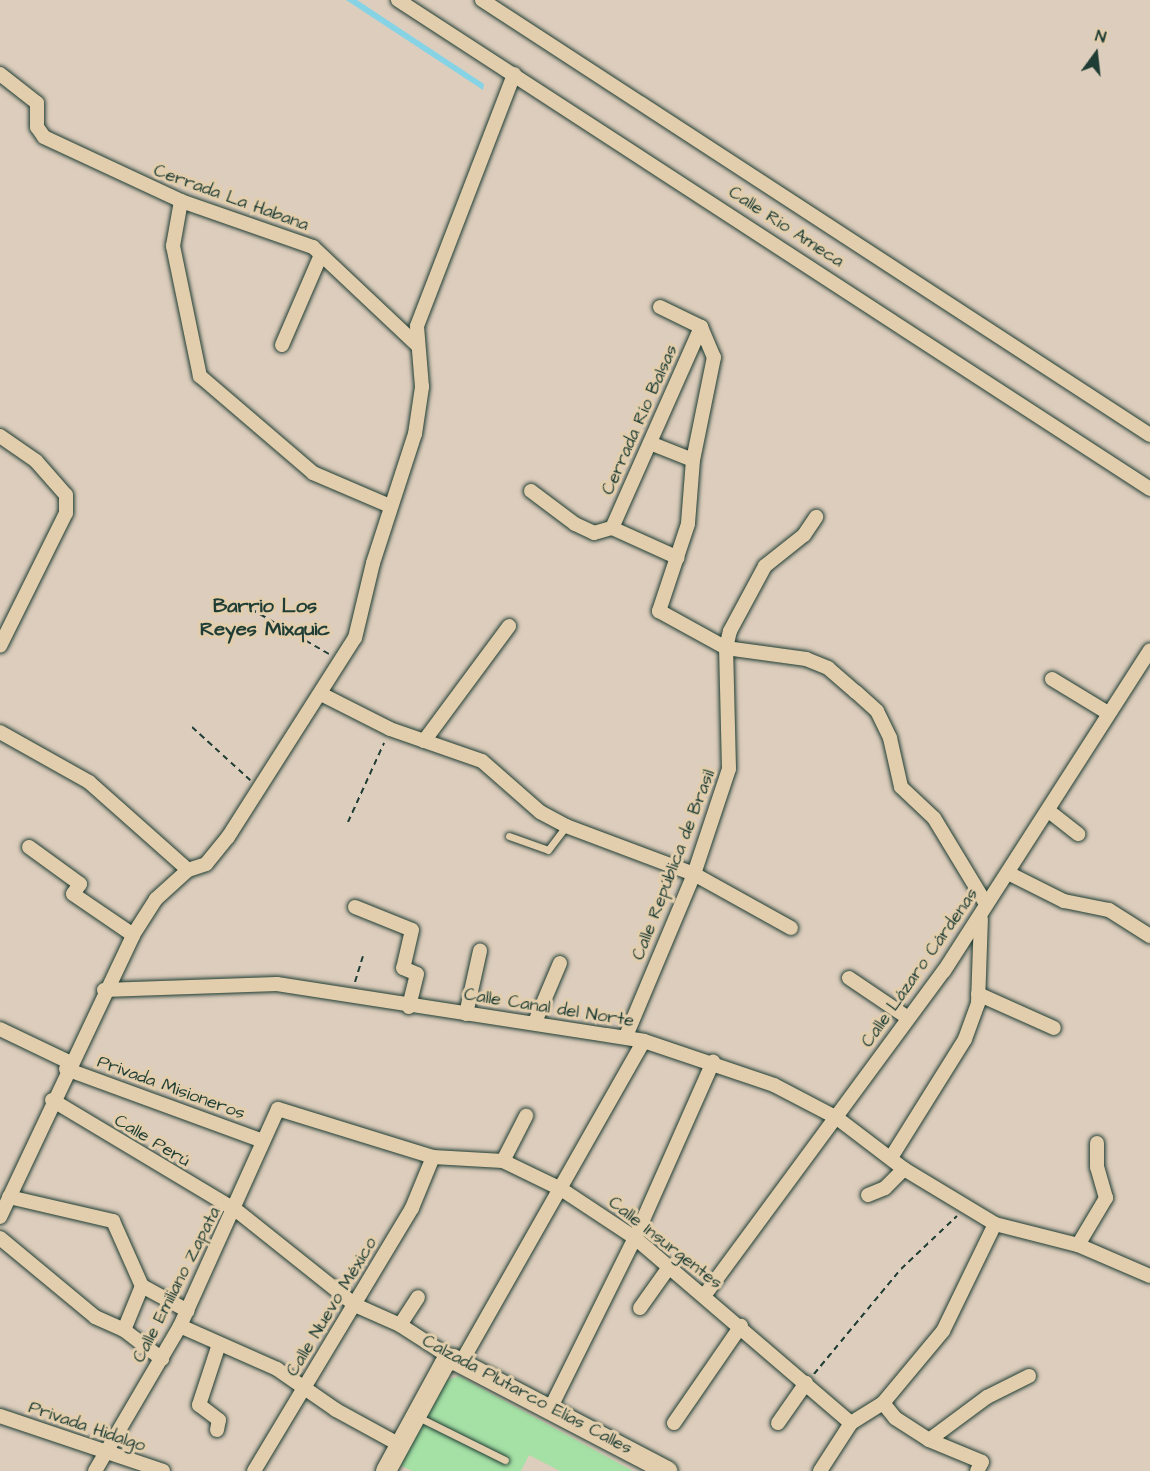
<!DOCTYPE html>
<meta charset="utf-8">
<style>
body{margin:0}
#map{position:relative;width:1150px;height:1471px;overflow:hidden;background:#ddcdbc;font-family:"Architects Daughter",sans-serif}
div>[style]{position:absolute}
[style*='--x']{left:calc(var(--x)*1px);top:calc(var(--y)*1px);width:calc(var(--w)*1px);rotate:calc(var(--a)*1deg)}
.green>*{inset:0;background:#a5e0a5}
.water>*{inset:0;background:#86d3e5}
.path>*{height:2px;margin-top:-1px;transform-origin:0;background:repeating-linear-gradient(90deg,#1f3d34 0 6px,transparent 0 10.5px)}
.roads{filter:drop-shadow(0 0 2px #1f3d34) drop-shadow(0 0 2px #1f3d34)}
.service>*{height:7px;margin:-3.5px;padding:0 3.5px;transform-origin:3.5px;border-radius:3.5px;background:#e2ceac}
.minor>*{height:14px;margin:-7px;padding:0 7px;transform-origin:7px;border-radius:7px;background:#e2ceac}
.secondary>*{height:20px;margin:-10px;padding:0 10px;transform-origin:10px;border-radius:10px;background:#e2ceac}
span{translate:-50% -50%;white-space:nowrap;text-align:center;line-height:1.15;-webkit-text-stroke:6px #e2ceac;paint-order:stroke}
.street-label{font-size:18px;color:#1f3d34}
.neighbourhood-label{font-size:20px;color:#1f3d34;font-weight:700}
.north{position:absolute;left:1066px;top:24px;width:60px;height:60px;-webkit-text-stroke:4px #e2ceac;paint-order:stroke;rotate:15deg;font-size:16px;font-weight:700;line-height:24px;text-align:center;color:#1f3d34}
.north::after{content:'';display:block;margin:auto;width:21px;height:27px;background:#1f3d34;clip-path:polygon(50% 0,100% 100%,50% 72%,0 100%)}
</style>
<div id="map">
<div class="green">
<i style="clip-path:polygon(459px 1376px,633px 1471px,560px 1471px,529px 1455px,521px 1471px,412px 1471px,400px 1465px,445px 1381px)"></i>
</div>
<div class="water">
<i style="clip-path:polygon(346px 0,357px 0,484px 84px,483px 90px)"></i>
</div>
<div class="path">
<i style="--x:251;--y:609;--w:90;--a:30"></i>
<i style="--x:192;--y:727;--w:79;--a:42.4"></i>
<i style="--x:348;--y:822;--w:87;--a:-65.5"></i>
<i style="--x:355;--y:982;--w:27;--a:-73"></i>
<i style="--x:814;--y:1374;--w:136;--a:-50.4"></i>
<i style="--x:901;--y:1269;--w:77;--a:-43.4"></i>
</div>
<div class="roads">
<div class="service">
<i style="--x:509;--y:836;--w:41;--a:19.7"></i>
<i style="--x:548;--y:850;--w:30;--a:-53"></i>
<i style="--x:418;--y:1417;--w:97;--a:26.3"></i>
</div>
<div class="minor">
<i style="--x:398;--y:0;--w:897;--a:33.03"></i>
<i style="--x:482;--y:0;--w:797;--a:33.07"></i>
<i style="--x:0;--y:74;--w:47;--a:38.1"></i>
<i style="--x:37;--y:103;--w:24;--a:90"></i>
<i style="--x:37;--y:127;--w:12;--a:55"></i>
<i style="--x:44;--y:137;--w:151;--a:25"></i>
<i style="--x:181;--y:201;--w:140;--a:19.2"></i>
<i style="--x:313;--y:247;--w:144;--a:43.3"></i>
<i style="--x:181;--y:201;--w:46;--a:100.1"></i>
<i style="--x:173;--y:246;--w:133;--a:78.3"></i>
<i style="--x:200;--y:376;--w:149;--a:40.6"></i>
<i style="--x:313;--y:473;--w:84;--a:23.2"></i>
<i style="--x:660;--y:307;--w:46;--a:26"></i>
<i style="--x:701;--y:327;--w:33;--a:67"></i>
<i style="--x:714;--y:357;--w:105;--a:101.5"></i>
<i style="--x:693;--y:460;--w:64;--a:94.5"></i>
<i style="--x:688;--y:524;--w:92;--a:108.4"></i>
<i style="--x:659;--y:611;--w:77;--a:28.9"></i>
<i style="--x:726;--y:648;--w:81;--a:7.8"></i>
<i style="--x:806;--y:659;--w:24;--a:22"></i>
<i style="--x:828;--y:668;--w:37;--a:41"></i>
<i style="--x:856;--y:692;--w:28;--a:42"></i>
<i style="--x:877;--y:711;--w:30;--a:64"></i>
<i style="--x:890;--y:738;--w:50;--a:77.3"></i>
<i style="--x:901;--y:787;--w:45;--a:43.2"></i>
<i style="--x:934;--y:818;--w:100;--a:58.8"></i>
<i style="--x:282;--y:345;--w:98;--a:-66.6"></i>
<i style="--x:0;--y:436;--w:44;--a:34.8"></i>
<i style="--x:36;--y:461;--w:45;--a:48.6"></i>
<i style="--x:66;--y:495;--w:18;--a:90"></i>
<i style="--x:66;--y:513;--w:148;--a:116.4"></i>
<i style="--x:650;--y:443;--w:46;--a:21.6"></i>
<i style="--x:531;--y:491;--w:55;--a:36.9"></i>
<i style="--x:575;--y:524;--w:21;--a:25"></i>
<i style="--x:594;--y:533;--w:19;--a:-16"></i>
<i style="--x:612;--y:528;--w:72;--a:24.4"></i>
<i style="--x:612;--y:528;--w:220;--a:-66.1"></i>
<i style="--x:1052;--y:679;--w:66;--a:31.3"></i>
<i style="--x:321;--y:694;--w:77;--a:26.9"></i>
<i style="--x:390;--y:729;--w:97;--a:19.2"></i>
<i style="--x:482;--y:761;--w:77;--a:41.3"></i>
<i style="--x:540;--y:812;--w:30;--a:28"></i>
<i style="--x:566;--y:826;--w:137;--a:20.6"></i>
<i style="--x:694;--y:874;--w:111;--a:29.1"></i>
<i style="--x:0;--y:732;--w:102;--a:29.3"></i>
<i style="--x:89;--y:782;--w:132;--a:41.6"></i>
<i style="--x:424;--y:741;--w:143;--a:-53.5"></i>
<i style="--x:1050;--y:812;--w:36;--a:38"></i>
<i style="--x:29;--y:847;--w:63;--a:36"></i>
<i style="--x:80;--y:884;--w:12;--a:125"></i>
<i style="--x:73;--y:894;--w:73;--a:34.3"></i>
<i style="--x:1008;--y:873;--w:63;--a:26.6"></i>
<i style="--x:1064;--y:901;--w:46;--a:11.3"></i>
<i style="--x:1109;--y:910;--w:49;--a:32.4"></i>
<i style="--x:355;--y:907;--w:61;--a:22"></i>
<i style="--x:412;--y:930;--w:39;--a:103"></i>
<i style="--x:403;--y:968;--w:15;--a:23"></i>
<i style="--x:417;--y:974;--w:34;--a:104"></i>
<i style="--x:849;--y:978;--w:71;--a:34.1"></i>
<i style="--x:104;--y:990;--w:173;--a:-2"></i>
<i style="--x:277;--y:984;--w:371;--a:8.8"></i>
<i style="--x:644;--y:1041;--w:137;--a:18.7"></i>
<i style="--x:774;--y:1085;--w:71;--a:27.6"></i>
<i style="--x:837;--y:1118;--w:84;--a:37.3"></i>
<i style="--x:904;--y:1169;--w:106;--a:31.1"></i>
<i style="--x:995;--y:1224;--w:86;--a:14.2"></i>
<i style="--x:1078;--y:1245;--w:78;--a:23.3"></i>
<i style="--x:978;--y:994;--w:83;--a:24.1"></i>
<i style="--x:466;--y:1014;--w:65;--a:-77.5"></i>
<i style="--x:535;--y:1022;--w:64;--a:-67"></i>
<i style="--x:0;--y:1029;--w:76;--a:25.6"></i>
<i style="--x:626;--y:1036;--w:176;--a:-67.2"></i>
<i style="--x:694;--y:874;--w:111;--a:-71.6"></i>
<i style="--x:729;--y:769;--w:121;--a:-91.4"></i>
<i style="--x:726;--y:648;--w:17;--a:-77"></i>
<i style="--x:730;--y:631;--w:74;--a:-61.7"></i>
<i style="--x:765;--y:566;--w:50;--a:-38.5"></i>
<i style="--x:804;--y:535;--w:22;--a:-56"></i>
<i style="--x:66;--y:1069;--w:210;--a:20.1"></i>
<i style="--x:52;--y:1100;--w:214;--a:30.9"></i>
<i style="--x:236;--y:1210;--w:152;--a:38.6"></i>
<i style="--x:355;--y:1305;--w:49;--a:24"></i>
<i style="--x:400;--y:1325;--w:63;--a:32.7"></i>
<i style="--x:892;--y:1156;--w:138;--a:-58"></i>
<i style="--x:965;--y:1039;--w:38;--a:-70"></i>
<i style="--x:978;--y:1003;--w:84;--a:-88"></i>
<i style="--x:503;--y:1161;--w:51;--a:-62.9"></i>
<i style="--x:868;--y:1195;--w:18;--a:-22"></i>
<i style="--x:885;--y:1188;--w:27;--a:-45"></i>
<i style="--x:9;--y:1197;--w:107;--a:13"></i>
<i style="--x:113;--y:1221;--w:71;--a:66"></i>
<i style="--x:142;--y:1286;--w:52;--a:28.5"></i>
<i style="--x:0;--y:1217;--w:312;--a:-64.7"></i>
<i style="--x:133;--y:935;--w:43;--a:-57.4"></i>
<i style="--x:156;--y:899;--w:43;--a:-42.2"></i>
<i style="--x:188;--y:870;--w:19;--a:-18"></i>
<i style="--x:206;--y:864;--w:35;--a:-51"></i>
<i style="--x:228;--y:837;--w:236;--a:-57.5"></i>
<i style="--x:355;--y:638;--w:77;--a:-76.5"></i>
<i style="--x:373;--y:563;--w:136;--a:-72"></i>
<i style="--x:415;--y:434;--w:48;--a:-81.5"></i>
<i style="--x:422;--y:387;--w:61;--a:-94.7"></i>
<i style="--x:417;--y:326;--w:270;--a:-68.9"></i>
<i style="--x:0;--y:1238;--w:124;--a:39.7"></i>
<i style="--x:95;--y:1317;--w:32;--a:24"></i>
<i style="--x:124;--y:1330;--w:48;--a:37.3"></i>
<i style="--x:1078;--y:1245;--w:55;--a:-59.2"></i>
<i style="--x:1106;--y:1198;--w:32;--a:-106"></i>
<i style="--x:1097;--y:1167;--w:24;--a:-90"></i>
<i style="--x:704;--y:1296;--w:404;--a:-53.6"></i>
<i style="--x:944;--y:971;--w:381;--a:-57.3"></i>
<i style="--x:640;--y:1308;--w:50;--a:-54.7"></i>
<i style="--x:400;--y:1325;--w:33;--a:-57"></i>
<i style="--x:180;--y:1326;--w:106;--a:23.9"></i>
<i style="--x:277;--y:1369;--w:72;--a:34.8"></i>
<i style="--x:336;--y:1410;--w:73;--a:28.7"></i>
<i style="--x:124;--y:1330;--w:48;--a:-67.8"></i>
<i style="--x:462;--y:1361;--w:368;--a:-60.4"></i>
<i style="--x:883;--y:1403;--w:19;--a:51"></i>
<i style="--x:895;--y:1418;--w:40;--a:32.9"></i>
<i style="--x:929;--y:1440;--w:57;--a:22.5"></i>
<i style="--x:982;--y:1462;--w:10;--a:119"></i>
<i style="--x:551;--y:1407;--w:189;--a:-63.6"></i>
<i style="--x:635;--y:1238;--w:193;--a:-66.1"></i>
<i style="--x:0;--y:1416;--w:172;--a:18.6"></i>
<i style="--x:674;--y:1423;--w:118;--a:-55.4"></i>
<i style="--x:778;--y:1423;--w:49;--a:-55"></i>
<i style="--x:217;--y:1430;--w:10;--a:-79"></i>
<i style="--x:219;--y:1420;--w:25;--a:-143"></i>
<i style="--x:199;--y:1405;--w:64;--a:-71.8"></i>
<i style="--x:929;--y:1440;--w:72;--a:-36.6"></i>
<i style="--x:987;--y:1397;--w:47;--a:-26.6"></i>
<i style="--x:95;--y:1471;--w:168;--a:-59.6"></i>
<i style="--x:180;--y:1326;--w:238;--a:-65.7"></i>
<i style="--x:278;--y:1109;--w:162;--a:17.2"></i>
<i style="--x:433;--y:1157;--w:70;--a:3.3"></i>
<i style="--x:503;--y:1161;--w:64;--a:25.8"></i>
<i style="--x:561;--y:1189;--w:89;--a:33.5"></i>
<i style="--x:635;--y:1238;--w:284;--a:40.6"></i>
<i style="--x:254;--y:1471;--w:307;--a:-59"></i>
<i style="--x:412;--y:1208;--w:55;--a:-67.6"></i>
<i style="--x:820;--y:1471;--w:57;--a:-57.1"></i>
<i style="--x:851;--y:1423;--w:38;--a:-32"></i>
<i style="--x:883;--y:1403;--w:94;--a:-50.2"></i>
<i style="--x:943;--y:1331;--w:119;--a:-64.1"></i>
</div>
<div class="secondary">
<i style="--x:386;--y:1471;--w:123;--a:-61.4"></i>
<i style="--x:445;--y:1363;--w:9;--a:-27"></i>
<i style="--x:453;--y:1359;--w:242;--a:27.6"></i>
</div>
</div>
<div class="street-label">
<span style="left:231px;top:198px;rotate:20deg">Cerrada La Habana</span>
<span style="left:786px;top:227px;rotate:33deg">Calle Rio Ameca</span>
<span style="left:640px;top:420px;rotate:-66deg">Cerrada Río Balsas</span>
<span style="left:674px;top:865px;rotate:-69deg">Calle República de Brasil</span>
<span style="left:920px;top:968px;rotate:-55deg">Calle Lázaro Cárdenas</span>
<span style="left:549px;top:1008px;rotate:9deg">Calle Canal del Norte</span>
<span style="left:171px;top:1088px;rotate:20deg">Privada Misioneros</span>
<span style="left:152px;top:1141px;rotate:31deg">Calle Perú</span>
<span style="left:665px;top:1243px;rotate:38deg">Calle Insurgentes</span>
<span style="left:177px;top:1285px;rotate:-63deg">Calle Emiliano Zapata</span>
<span style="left:332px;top:1307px;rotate:-59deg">Calle Nuevo México</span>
<span style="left:527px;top:1395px;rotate:28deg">Calzada Plutarco Elías Calles</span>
<span style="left:87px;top:1427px;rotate:19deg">Privada Hidalgo</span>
</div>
<div class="neighbourhood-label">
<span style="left:265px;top:618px">Barrio Los<br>Reyes Mixquic</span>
</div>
<div class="north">N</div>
</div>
